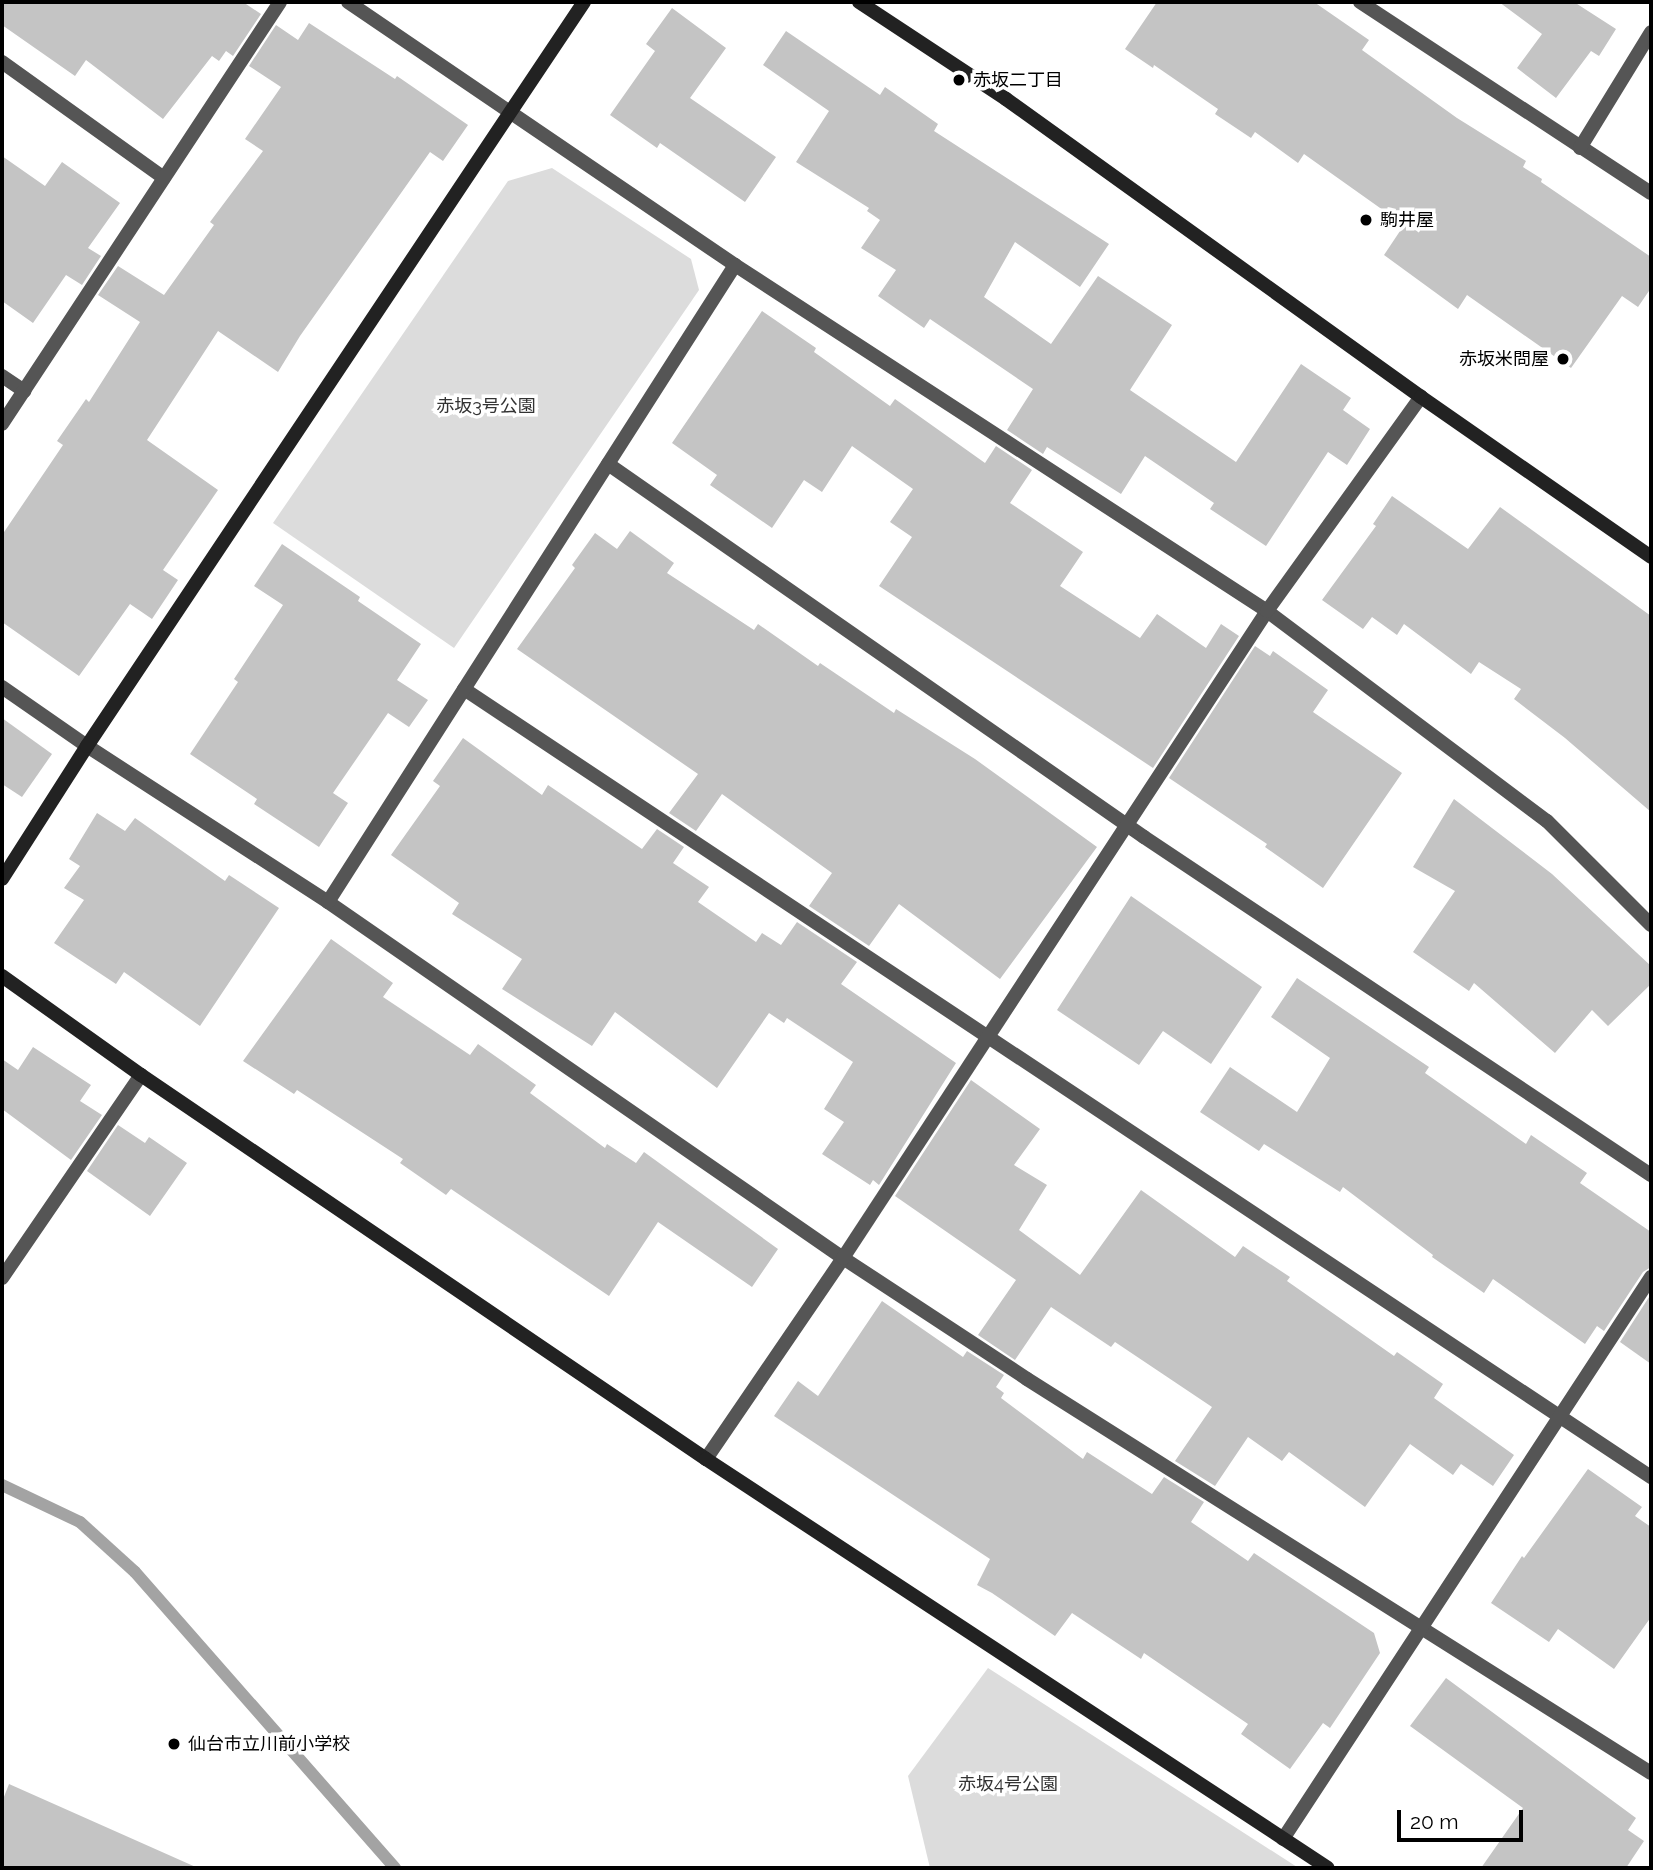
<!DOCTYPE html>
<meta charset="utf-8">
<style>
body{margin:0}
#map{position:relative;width:1653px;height:1870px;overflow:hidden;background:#fff;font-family:Raleway,"Noto Sans JP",sans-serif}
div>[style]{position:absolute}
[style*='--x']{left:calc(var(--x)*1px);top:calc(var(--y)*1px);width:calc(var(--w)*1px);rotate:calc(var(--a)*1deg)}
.green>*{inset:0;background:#dcdcdc}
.stream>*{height:12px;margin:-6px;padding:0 6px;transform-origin:6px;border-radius:6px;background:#a3a3a3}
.building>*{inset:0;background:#c4c4c4}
.street>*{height:14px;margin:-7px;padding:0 7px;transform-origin:7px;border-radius:7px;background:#555}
.secondary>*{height:14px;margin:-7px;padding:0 7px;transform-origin:7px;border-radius:7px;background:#222}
.dots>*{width:19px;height:19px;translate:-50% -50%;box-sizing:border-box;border:4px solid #fff;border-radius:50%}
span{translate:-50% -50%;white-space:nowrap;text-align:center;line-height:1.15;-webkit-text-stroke:7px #fff;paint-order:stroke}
.poi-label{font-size:18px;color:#000}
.left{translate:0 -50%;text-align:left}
.right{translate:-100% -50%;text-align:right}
.park-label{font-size:18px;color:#333}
.frame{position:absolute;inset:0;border:4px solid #000;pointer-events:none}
.scale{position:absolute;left:1397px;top:1810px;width:126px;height:32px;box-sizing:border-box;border:4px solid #000;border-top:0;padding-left:9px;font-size:21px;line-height:24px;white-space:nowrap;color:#000;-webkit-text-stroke:5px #fff;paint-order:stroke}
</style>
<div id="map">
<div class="green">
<i style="clip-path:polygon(552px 168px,691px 259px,699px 290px,454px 648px,273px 523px,508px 181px)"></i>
<i style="clip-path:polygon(988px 1668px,1297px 1867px,1298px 1868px,930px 1868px,908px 1776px)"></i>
</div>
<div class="stream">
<i style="--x:2;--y:1485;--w:86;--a:25.4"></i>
<i style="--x:80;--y:1522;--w:74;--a:42.3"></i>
<i style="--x:135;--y:1572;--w:394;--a:48.7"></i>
</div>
<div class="building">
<i style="clip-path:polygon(2px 2px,243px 2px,261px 14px,233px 56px,226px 51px,219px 61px,212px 56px,163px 119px,86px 60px,75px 76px,2px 25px)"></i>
<i style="clip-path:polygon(1157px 2px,1314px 2px,1369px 40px,1362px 50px,1457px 118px,1526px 161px,1523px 167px,1542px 179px,1541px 182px,1651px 257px,1651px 288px,1638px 307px,1622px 296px,1571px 368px,1467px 295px,1458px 309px,1384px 255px,1404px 225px,1304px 154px,1298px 163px,1255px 132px,1251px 138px,1215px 114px,1218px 109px,1154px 65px,1153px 68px,1125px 49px)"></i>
<i style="clip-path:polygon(1499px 2px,1574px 2px,1616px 29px,1599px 56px,1591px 51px,1556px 98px,1517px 68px,1542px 34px)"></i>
<i style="clip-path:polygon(672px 8px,726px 48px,690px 98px,776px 157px,745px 202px,660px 143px,657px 148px,610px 115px,655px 51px,646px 44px)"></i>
<i style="clip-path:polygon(309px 23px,395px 79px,397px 76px,468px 125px,443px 161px,430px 152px,300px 336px,278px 372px,218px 331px,147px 440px,218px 490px,163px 570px,178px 580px,152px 619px,130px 604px,79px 676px,2px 622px,2px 535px,63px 445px,57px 441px,86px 399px,89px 402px,140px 322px,98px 295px,118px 266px,164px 295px,214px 225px,210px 222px,263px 151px,245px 139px,281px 87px,249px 66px,276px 25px,298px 40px)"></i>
<i style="clip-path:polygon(786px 31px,880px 95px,885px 87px,938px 124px,934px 131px,1109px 244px,1080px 287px,1015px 242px,984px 297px,1051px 344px,1098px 276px,1172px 325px,1130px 390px,1236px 462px,1301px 364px,1351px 398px,1343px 410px,1370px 429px,1347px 465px,1328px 452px,1266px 546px,1210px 509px,1214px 503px,1145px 456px,1121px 494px,1047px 447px,1043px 454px,1007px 430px,1033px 389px,930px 319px,924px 328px,878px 296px,896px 270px,861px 248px,880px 220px,867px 211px,869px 208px,796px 162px,829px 111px,763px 65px)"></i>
<i style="clip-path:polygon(2px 156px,45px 186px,62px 162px,120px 203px,88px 248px,101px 256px,82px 285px,66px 275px,33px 323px,2px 301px)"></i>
<i style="clip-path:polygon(762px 311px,816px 348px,814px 352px,890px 406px,895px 399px,985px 463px,996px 446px,1032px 470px,1010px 503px,1083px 552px,1060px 586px,1140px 638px,1157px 614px,1206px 648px,1221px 624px,1239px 636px,1153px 768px,879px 586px,912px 537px,890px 522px,913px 489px,852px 446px,822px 492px,804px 480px,772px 528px,710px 485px,717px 475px,672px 443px)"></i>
<i style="clip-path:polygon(1392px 496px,1468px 549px,1500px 507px,1651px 616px,1651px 812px,1565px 738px,1514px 699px,1521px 689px,1479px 662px,1471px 674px,1404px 624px,1397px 635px,1372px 617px,1363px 629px,1322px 600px,1376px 526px,1373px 524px)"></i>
<i style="clip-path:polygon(630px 531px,674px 563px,667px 573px,754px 630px,758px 624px,818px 666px,820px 663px,894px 713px,896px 709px,975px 759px,1097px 847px,1000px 979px,899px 904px,869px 946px,809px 906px,832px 873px,722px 794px,696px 831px,669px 813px,698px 774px,517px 649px,575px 568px,572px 565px,595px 533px,617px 549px)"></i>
<i style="clip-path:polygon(282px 544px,360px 597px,358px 601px,421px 644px,397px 680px,428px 700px,409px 727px,388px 713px,333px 793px,348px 803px,319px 847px,254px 804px,257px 799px,190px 754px,238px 682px,234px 679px,283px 605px,254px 586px)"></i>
<i style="clip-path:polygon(1255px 646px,1270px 656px,1273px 651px,1328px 690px,1313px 712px,1402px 773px,1323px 888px,1265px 847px,1267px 844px,1169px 778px)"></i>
<i style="clip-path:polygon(2px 718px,52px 754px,22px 797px,2px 784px)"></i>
<i style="clip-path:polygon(463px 738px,542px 795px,548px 785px,642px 849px,657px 829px,684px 847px,673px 863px,709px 887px,698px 902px,756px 942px,762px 933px,781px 945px,797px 922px,857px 962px,841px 984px,956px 1063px,879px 1185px,873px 1180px,870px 1185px,822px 1154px,844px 1122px,824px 1109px,853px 1062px,787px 1018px,784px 1023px,769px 1013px,717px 1088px,615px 1012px,592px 1046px,502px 989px,522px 959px,452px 914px,459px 903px,391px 855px,440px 786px,433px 781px)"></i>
<i style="clip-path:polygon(1454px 799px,1552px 874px,1651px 966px,1651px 984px,1608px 1026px,1592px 1010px,1555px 1053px,1474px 983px,1469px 991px,1413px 952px,1455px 891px,1413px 867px)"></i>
<i style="clip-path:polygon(97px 813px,125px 831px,135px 818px,225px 881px,229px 875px,279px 908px,200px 1026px,124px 972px,116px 984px,54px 943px,84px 900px,64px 888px,80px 866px,69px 859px)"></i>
<i style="clip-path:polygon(1131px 896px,1262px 987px,1211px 1064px,1163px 1031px,1139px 1065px,1057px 1010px)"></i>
<i style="clip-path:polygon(331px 939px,393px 983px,383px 997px,470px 1055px,478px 1044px,536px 1085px,530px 1093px,605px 1148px,607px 1144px,636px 1163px,644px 1152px,778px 1249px,752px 1287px,658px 1222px,609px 1296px,451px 1189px,446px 1195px,400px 1163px,403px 1159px,297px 1090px,294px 1094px,243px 1061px)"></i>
<i style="clip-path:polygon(1297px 978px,1429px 1067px,1425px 1073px,1526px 1144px,1531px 1135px,1587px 1173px,1580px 1183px,1651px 1232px,1651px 1267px,1643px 1272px,1604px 1331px,1597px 1326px,1585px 1344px,1493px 1279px,1484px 1293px,1432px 1257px,1433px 1255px,1343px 1187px,1340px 1192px,1264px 1144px,1259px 1151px,1200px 1112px,1230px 1067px,1297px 1112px,1330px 1058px,1271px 1017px)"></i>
<i style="clip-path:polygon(33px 1047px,91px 1085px,80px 1101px,102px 1115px,71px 1160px,2px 1109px,2px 1059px,18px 1070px)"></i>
<i style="clip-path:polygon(971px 1080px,1040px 1129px,1014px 1165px,1047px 1185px,1019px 1230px,1080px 1275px,1141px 1190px,1235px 1257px,1243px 1246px,1290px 1277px,1287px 1281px,1394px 1356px,1397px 1352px,1443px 1384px,1434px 1398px,1514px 1455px,1493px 1486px,1461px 1464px,1453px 1475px,1410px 1444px,1365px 1507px,1289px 1452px,1282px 1461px,1248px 1437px,1215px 1486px,1175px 1461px,1212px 1407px,1115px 1342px,1111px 1347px,1051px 1307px,1015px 1360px,978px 1335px,1016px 1280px,895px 1196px)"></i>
<i style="clip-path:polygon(118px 1125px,145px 1143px,149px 1137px,187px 1163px,150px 1216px,87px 1171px)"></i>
<i style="clip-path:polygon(1651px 1294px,1651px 1364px,1620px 1342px)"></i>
<i style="clip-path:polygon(882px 1301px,963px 1357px,967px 1351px,1004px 1375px,996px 1387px,1004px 1393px,1001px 1398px,1083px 1459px,1087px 1452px,1152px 1494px,1164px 1477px,1204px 1502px,1191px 1522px,1248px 1561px,1254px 1553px,1374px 1633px,1380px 1653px,1330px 1728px,1323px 1723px,1290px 1769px,1241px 1734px,1248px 1724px,1144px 1653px,1141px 1659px,1072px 1613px,1055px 1636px,992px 1593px,977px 1585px,990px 1559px,774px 1416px,798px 1381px,818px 1396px)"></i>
<i style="clip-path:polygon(1588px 1469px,1642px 1507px,1635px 1516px,1651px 1527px,1651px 1617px,1614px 1669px,1558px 1629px,1549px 1642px,1491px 1603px,1522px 1556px,1524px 1558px)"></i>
<i style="clip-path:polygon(1446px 1678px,1636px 1818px,1628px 1830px,1644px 1841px,1626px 1868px,1481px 1868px,1523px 1808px,1410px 1726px)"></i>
<i style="clip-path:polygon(9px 1784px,198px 1868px,2px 1868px,2px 1802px)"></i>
</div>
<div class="street">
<i style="--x:348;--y:2;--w:468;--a:34.2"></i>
<i style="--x:735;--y:265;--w:635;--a:33.04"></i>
<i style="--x:1267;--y:611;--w:350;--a:36.9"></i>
<i style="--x:1547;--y:821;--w:147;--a:45"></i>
<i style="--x:1360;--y:2;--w:348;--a:33.3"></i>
<i style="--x:2;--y:62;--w:199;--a:35.6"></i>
<i style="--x:1580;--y:148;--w:136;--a:-58.5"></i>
<i style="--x:2;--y:376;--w:27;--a:34"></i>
<i style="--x:2;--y:424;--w:505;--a:-56.62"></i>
<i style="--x:608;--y:464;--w:653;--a:34.83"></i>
<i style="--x:1144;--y:837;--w:609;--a:33.69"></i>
<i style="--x:2;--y:687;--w:103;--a:34.8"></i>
<i style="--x:87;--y:746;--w:287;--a:32.9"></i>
<i style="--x:328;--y:902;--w:626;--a:34.65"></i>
<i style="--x:843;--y:1258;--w:220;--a:33.3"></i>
<i style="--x:1027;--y:1379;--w:738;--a:32.27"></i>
<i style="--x:464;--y:689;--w:1425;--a:33.58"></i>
<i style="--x:328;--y:902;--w:756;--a:-57.42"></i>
<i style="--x:2;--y:1278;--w:246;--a:-55.6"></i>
<i style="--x:706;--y:1459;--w:243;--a:-55.7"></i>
<i style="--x:843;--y:1258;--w:774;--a:-56.76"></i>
<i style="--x:1267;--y:611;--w:264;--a:-54.3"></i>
<i style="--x:1283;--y:1839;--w:672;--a:-56.78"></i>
</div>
<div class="secondary">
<i style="--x:859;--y:2;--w:176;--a:33.4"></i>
<i style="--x:1006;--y:99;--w:511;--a:35.68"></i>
<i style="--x:1421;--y:397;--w:280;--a:34.8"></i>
<i style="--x:2;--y:879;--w:158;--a:-57.4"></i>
<i style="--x:87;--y:746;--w:895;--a:-56.26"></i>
<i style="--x:2;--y:976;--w:171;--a:35.5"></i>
<i style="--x:141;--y:1075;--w:683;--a:34.2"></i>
<i style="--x:706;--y:1459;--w:744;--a:33.33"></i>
</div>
<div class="dots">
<i style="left:959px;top:80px;background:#000"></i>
<i style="left:1366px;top:220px;background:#000"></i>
<i style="left:1563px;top:359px;background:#000"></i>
<i style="left:174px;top:1744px;background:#000"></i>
</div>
<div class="poi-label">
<span class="left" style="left:973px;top:80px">赤坂二丁目</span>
<span class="left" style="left:1380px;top:220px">駒井屋</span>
<span class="right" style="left:1549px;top:359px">赤坂米問屋</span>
<span class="left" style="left:188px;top:1744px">仙台市立川前小学校</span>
</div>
<div class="park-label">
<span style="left:486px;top:406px">赤坂3号公園</span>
<span style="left:1008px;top:1784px">赤坂4号公園</span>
</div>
<div class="frame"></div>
<div class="scale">20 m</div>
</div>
